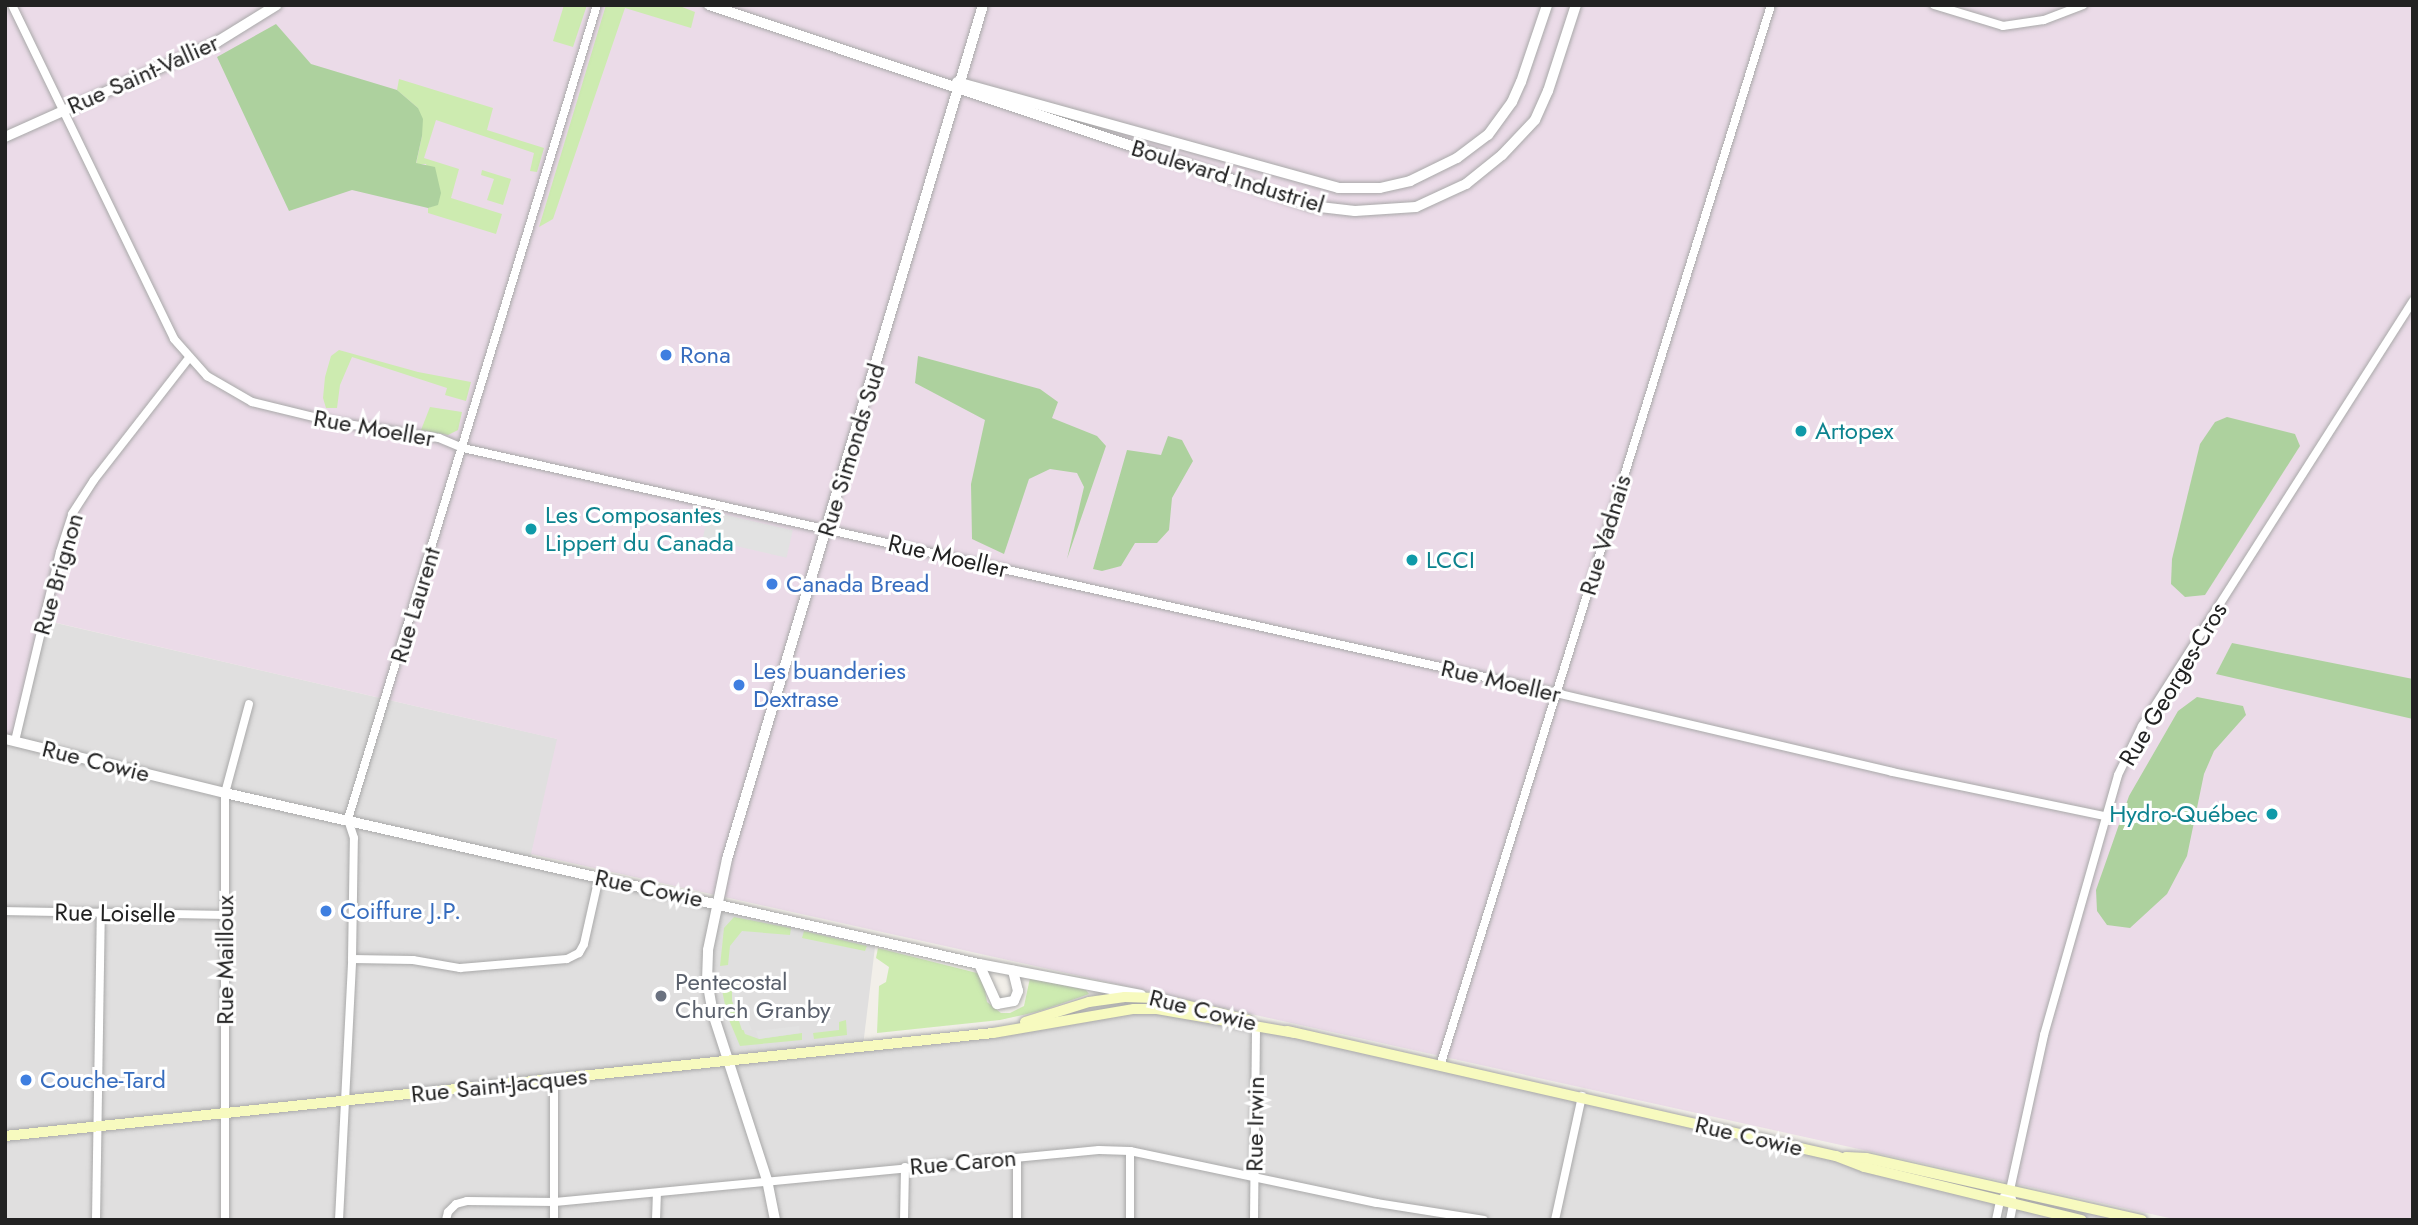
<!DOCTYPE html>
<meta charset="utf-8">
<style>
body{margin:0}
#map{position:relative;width:2418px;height:1225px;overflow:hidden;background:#f2efe9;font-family:Jost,sans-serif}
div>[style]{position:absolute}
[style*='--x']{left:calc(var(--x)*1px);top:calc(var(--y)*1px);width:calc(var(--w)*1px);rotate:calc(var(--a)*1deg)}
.residential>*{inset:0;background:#e0dfdf}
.industrial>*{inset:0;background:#ebdbe8}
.grass>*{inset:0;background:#cdebb0}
.forest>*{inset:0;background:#add19e}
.parking>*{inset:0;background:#e2e2e2;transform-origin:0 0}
.roads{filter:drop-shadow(0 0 2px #a9a9a9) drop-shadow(0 0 2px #a9a9a9)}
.minor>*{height:8px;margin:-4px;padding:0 4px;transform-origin:4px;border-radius:4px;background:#fff}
.tertiary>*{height:10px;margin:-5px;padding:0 5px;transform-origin:5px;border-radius:5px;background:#fff}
.secondary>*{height:10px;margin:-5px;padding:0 5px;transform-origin:5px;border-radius:5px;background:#f7fabf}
.dots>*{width:19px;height:19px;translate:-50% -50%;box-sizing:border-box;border:4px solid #fff;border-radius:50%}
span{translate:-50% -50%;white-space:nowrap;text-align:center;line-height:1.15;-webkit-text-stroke:6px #fff;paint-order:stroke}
.street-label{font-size:24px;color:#222}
.shop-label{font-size:24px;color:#366cbe}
.left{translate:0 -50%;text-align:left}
.culture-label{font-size:24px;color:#0d838f}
.right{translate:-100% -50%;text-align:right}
.worship-label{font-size:24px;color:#5b616d}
.frame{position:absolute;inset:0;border:7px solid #222;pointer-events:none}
</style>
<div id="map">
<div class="residential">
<i style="clip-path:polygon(43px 620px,558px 739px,530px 861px,876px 939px,863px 1046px,993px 1033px,1089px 1002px,1156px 998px,1294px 1033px,2142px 1220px,5px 1220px,5px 739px)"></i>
</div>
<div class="industrial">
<i style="clip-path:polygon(5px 5px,2413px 5px,2413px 1220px,2178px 1220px,531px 854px,557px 739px,44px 620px,15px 741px,5px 739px)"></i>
</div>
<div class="grass">
<i style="clip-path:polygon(564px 5px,587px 5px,573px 47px,553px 41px)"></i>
<i style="clip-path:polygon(606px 5px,677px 5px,695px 12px,691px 28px,625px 8px,553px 219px,539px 227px)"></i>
<i style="clip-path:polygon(399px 79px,493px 108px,487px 130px,544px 148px,537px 172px,530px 171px,534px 153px,436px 120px,424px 158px,459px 169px,451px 198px,502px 214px,496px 234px,428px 213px,428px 208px,438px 204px,426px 164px,416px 164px,422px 136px,418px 108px,397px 90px)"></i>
<i style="clip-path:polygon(482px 170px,511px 179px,503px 205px,487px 200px,494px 179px,481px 175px)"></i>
<i style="clip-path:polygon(339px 350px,418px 372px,471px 382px,466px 401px,445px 395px,447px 388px,352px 357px,340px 385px,337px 408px,326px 408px,323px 398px,325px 377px,331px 356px)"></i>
<i style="clip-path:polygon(430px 407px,462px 412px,458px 430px,448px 435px,421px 430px)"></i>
<i style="clip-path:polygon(734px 917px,791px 928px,790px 935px,742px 931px,730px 946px,728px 965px,720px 966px,724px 928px)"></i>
<i style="clip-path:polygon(804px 931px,867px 946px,865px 951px,802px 938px)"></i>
<i style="clip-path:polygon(878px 948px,977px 973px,983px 978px,987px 1002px,1001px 1013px,1010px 1013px,1024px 1006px,1030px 978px,1086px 990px,1089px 994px,1040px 1011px,1000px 1020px,877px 1033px,879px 986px,886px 982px,889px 967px,876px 958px)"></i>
<i style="clip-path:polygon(721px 985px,732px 985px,732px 1000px,745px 1034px,759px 1039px,802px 1033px,802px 1040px,740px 1046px,727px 1015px)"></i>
<i style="clip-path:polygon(846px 1020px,847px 1035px,814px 1039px,813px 1033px,839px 1030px,839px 1022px)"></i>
</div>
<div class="forest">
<i style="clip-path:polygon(276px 24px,311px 64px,397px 90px,418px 108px,423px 119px,422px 136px,416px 163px,435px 167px,441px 193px,438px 205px,428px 208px,352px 190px,289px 211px,217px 57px)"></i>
<i style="clip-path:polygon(918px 356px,1040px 389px,1058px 402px,1052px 418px,1097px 436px,1106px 446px,1067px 559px,1084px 487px,1077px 473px,1050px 469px,1029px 479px,1004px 554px,972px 539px,971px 484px,985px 420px,915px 383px)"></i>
<i style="clip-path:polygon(2227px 417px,2295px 434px,2300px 446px,2205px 595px,2185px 597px,2171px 584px,2172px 559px,2200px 444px,2215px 422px)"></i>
<i style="clip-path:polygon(1168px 436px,1182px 440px,1193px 461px,1172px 498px,1169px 530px,1157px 543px,1135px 543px,1121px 566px,1102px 571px,1093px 569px,1127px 450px,1161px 455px)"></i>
<i style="clip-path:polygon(2232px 643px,2413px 679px,2413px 719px,2216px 674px)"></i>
<i style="clip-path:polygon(2197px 697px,2243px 706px,2246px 715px,2214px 751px,2204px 774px,2187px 856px,2167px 894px,2130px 928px,2107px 925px,2097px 911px,2096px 890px,2129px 796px,2178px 711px)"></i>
</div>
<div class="parking">
<i style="left:709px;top:511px;width:86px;height:28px;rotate:13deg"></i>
<i style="clip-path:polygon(732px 985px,739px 985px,741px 1006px,752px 1030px,742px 1030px,732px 1000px)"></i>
<i style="clip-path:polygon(799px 1026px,800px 1033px,759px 1039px,756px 1031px)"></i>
</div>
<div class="roads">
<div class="minor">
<i style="--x:12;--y:5;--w:371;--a:64.1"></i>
<i style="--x:174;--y:339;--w:50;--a:48.3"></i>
<i style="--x:207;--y:376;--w:52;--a:30"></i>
<i style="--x:252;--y:402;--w:84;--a:13.7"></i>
<i style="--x:334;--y:422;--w:106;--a:8.7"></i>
<i style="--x:439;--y:438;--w:26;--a:23"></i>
<i style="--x:463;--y:448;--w:1120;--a:12.63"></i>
<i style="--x:1556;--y:693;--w:345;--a:13.2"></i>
<i style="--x:1892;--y:772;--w:217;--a:11.7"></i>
<i style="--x:1934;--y:5;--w:72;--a:16.9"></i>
<i style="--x:2003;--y:26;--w:41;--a:-8.3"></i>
<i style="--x:2044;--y:20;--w:42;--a:-21"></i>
<i style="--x:15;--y:741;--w:194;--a:-76.6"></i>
<i style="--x:60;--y:552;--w:40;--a:-72"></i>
<i style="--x:72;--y:514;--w:40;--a:-57.1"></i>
<i style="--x:94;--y:480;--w:155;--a:-52.1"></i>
<i style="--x:5;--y:911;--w:219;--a:1"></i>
<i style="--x:352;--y:959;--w:61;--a:0.9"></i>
<i style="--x:413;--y:960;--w:48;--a:9.7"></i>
<i style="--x:460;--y:968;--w:107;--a:-4.8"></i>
<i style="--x:567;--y:959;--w:13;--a:-27"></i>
<i style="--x:579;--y:953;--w:10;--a:-61"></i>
<i style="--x:584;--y:944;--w:69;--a:-77.4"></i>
<i style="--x:1440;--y:1066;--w:1111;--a:-72.67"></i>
<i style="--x:96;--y:1220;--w:308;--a:-89.1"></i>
<i style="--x:225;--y:1220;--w:427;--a:-90"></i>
<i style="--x:225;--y:793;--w:92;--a:-74.9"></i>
<i style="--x:339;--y:1220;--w:261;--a:-87.1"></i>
<i style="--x:352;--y:959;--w:121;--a:-89.1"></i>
<i style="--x:354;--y:838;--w:20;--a:-108"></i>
<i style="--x:348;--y:819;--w:851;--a:-72.99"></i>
<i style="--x:446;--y:1220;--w:8;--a:-76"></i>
<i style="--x:448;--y:1212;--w:11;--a:-45"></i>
<i style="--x:456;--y:1204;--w:11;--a:-15"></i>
<i style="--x:467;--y:1201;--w:88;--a:0.7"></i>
<i style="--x:555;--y:1202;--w:546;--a:-5.46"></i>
<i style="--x:1099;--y:1150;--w:31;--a:2"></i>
<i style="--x:1130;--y:1151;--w:252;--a:11.9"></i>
<i style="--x:1377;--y:1203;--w:108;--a:9"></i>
<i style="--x:554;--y:1220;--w:141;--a:-90"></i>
<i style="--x:656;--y:1220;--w:27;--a:-88"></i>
<i style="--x:904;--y:1220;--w:53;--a:-88.9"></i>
<i style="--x:1017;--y:1220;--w:62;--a:-90"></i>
<i style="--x:1130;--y:1220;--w:69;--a:-90"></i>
<i style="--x:1254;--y:1220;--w:193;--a:-89.4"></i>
<i style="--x:1555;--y:1220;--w:127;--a:-77.7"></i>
<i style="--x:1996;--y:1220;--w:19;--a:-78"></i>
<i style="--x:2000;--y:1201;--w:15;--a:-48"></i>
<i style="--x:2010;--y:1220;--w:16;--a:-79"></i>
<i style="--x:2013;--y:1204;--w:14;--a:-102"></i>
<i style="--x:2010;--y:1190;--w:159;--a:-77.6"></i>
<i style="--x:2044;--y:1035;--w:270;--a:-74.1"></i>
<i style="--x:2118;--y:775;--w:55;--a:-63.9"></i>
<i style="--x:2142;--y:726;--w:504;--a:-57.48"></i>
</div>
<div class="tertiary">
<i style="--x:709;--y:5;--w:635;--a:18.46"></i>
<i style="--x:1311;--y:206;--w:44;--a:6.5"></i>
<i style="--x:1355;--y:211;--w:61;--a:-3.8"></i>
<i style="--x:1416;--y:207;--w:55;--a:-24.7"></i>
<i style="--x:1466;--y:184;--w:46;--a:-38.9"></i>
<i style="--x:1502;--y:155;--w:48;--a:-46.7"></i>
<i style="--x:1535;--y:120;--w:32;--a:-66"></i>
<i style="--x:1548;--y:91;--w:90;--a:-72"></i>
<i style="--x:957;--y:82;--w:395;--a:15.5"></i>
<i style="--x:1338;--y:188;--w:42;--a:0"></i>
<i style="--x:1380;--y:188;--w:31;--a:-13"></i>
<i style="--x:1410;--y:181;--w:52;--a:-26.1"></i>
<i style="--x:1457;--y:158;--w:39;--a:-37"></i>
<i style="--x:1488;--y:135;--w:41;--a:-54"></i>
<i style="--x:1512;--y:102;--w:22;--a:-66"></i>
<i style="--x:1521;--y:82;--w:81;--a:-71.3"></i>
<i style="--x:5;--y:137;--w:232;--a:-24.1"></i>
<i style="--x:217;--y:42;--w:70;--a:-31.7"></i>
<i style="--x:5;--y:739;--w:227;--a:13.8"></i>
<i style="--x:225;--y:793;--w:773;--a:12.78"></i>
<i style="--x:979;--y:964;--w:165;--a:10.8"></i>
<i style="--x:979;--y:964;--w:44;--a:65.8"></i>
<i style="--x:997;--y:1004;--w:17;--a:-10"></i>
<i style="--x:1014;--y:1001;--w:11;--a:-68"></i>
<i style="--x:1018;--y:991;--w:21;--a:-104"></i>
<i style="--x:775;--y:1220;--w:41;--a:-101.3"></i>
<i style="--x:767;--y:1180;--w:175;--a:-108"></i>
<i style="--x:713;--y:1014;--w:34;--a:-100"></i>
<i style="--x:707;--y:981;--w:31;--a:-88"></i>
<i style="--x:708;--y:950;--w:93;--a:-78.2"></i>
<i style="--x:727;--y:859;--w:892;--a:-73.31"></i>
</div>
<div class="secondary">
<i style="--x:1025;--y:1022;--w:67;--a:-17.4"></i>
<i style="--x:1089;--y:1002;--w:36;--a:-8"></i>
<i style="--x:1125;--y:997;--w:31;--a:2"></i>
<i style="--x:1156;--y:998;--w:95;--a:13.4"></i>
<i style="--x:1287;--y:1031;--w:563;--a:12.83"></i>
<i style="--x:1836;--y:1156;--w:30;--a:21"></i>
<i style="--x:1864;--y:1167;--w:224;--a:13.7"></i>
<i style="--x:5;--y:1136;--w:993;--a:-5.95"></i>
<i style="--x:993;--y:1033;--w:143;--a:-9.7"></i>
<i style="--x:1134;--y:1009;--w:23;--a:0"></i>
<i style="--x:1157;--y:1009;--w:139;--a:9.9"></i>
<i style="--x:1846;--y:1157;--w:20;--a:3"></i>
<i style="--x:1866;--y:1158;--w:283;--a:12.7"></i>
</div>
</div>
<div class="dots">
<i style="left:666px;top:355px;background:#3f7fe0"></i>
<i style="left:1801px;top:431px;background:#0f9aa8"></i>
<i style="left:531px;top:529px;background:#0f9aa8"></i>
<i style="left:1412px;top:560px;background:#0f9aa8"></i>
<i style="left:772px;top:584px;background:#3f7fe0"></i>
<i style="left:739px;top:685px;background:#3f7fe0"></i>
<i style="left:2272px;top:814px;background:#0f9aa8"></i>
<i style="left:326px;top:911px;background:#3f7fe0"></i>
<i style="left:661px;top:996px;background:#6b7280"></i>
<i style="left:26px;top:1080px;background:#3f7fe0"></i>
</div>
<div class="street-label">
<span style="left:143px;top:74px;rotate:-24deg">Rue Saint-Vallier</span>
<span style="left:1228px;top:176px;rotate:17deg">Boulevard Industriel</span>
<span style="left:374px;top:428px;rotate:10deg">Rue Moeller</span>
<span style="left:851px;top:450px;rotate:-73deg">Rue Simonds Sud</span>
<span style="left:1605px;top:535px;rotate:-73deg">Rue Vadnais</span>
<span style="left:948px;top:556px;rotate:13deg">Rue Moeller</span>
<span style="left:58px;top:574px;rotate:-74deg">Rue Brignon</span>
<span style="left:415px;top:605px;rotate:-73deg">Rue Laurent</span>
<span style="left:1501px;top:681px;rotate:13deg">Rue Moeller</span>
<span style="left:2173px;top:684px;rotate:-59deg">Rue Georges-Cros</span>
<span style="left:96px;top:761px;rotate:14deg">Rue Cowie</span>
<span style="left:649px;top:888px;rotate:12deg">Rue Cowie</span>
<span style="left:115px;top:913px;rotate:1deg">Rue Loiselle</span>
<span style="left:225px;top:960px;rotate:-90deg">Rue Mailloux</span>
<span style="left:1203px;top:1010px;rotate:14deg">Rue Cowie</span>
<span style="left:499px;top:1085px;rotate:-6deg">Rue Saint-Jacques</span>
<span style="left:1255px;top:1124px;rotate:-89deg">Rue Irwin</span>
<span style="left:1749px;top:1136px;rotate:13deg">Rue Cowie</span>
<span style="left:963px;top:1162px;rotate:-5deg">Rue Caron</span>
</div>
<div class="shop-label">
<span class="left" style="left:680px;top:355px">Rona</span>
<span class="left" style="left:786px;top:584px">Canada Bread</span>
<span class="left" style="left:753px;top:685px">Les buanderies<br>Dextrase</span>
<span class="left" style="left:340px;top:911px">Coiffure J.P.</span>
<span class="left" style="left:40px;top:1080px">Couche-Tard</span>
</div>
<div class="culture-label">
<span class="left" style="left:1815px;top:431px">Artopex</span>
<span class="left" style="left:545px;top:529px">Les Composantes<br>Lippert du Canada</span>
<span class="left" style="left:1426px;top:560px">LCCI</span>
<span class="right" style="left:2258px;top:814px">Hydro-Québec</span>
</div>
<div class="worship-label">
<span class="left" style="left:675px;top:996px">Pentecostal<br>Church Granby</span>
</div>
<div class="frame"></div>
</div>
